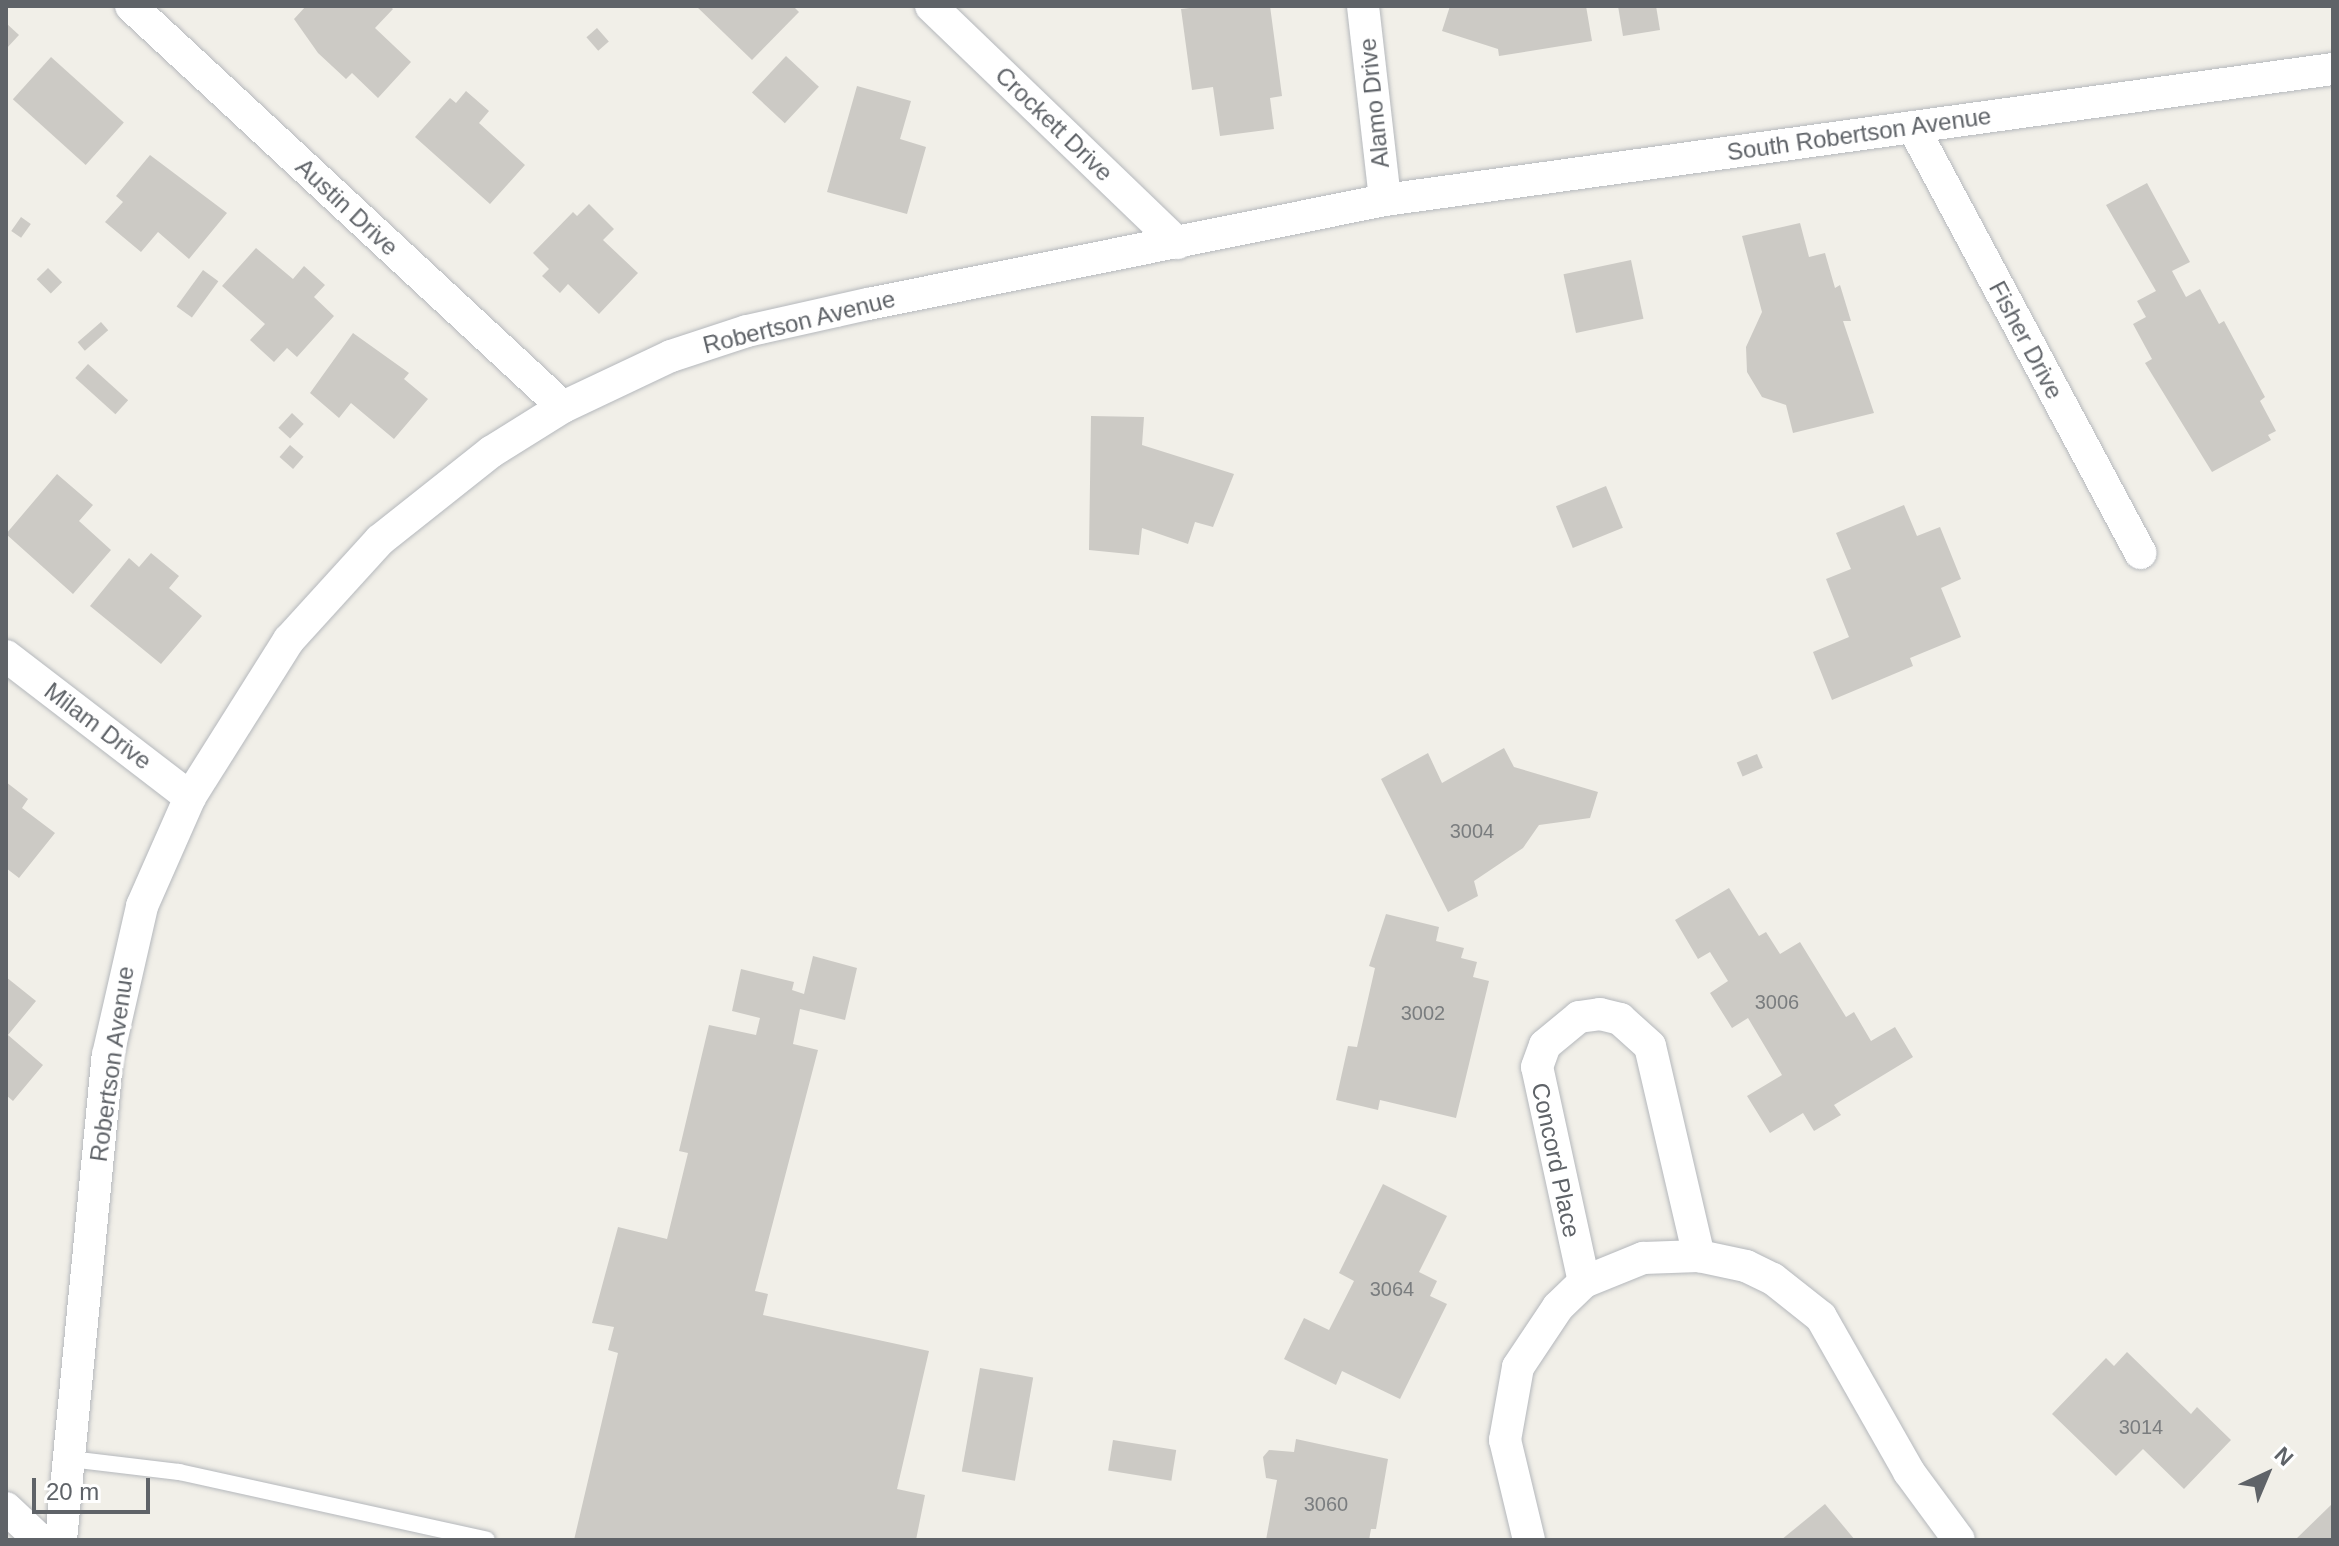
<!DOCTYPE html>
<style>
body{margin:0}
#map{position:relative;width:2339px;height:1546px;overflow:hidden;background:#f1efe8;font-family:Helvetica,sans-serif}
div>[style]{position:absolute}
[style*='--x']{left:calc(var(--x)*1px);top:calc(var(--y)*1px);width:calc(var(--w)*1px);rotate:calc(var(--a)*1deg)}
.building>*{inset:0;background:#cccac5;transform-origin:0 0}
.roads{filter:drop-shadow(0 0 2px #b5b8bc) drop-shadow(0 0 2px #b5b8bc)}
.service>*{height:16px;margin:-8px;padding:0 8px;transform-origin:8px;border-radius:8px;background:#fff}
.minor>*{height:32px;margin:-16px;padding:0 16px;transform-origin:16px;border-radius:16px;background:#fff}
span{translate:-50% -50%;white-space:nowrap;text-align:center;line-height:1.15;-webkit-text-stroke:7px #fff;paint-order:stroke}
.number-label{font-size:20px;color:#7a7d7f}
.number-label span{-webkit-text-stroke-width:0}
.street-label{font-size:24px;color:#5f6368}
.frame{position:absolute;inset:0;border:8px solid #5f6368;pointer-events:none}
.north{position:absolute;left:2227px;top:1434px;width:80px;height:80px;-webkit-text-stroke:6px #fff;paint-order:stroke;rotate:44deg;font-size:22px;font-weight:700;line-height:32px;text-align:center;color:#5f6368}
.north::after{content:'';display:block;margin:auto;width:28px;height:36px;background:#5f6368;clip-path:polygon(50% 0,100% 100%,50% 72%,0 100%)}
.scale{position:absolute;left:32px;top:1478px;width:118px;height:36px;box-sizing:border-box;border:4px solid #5f6368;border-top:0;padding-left:10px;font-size:24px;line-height:28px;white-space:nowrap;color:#5f6368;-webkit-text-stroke:6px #fff;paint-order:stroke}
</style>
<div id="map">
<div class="building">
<i style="clip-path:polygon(306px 6px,390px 6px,393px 9px,375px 28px,411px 62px,378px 98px,352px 73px,346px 79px,318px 53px,294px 19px)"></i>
<i style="clip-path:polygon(696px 6px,793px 6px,799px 12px,752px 60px)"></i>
<i style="clip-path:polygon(1206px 6px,1270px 6px,1282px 96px,1270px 98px,1274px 129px,1220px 136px,1213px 87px,1192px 90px,1181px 9px)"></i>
<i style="clip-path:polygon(1450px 6px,1586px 6px,1592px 41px,1499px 56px,1498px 49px,1442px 31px)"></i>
<i style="clip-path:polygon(1618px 6px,1656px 6px,1660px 30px,1623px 36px)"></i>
<i style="clip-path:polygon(6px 23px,19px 35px,6px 49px)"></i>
<i style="left:597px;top:28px;width:18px;height:14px;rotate:49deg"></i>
<i style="left:786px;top:56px;width:45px;height:50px;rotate:43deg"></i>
<i style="left:51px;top:57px;width:98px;height:57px;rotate:42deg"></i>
<i style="clip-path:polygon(857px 86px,911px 101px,900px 139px,926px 147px,907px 214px,827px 192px)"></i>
<i style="clip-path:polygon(466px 91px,489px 111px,479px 123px,525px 165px,490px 204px,415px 137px,450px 98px,456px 103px)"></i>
<i style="clip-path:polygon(150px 155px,227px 213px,189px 259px,158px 232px,141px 252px,105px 222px,123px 202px,116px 196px)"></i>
<i style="clip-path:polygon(2147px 183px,2190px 262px,2172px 271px,2186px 297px,2200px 289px,2219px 324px,2224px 321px,2265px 397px,2260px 401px,2276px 431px,2268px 435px,2271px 440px,2212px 472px,2145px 363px,2152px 359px,2133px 324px,2146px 317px,2137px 301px,2156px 291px,2106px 205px)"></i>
<i style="clip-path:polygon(589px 204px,614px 229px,603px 240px,638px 273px,599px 314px,568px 284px,560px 293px,542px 276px,549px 269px,533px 253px,573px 212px,577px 216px)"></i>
<i style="left:21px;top:217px;width:12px;height:17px;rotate:35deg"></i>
<i style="clip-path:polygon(1800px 223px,1809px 257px,1825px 253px,1835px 288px,1840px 285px,1851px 321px,1843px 321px,1874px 413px,1793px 433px,1786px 405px,1762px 397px,1747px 372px,1746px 347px,1762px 312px,1742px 236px)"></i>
<i style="clip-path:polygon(256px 248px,293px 279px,304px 266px,325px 285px,314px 297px,334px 316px,297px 357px,287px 348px,274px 362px,250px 340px,265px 324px,222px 286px)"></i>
<i style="left:1631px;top:260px;width:60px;height:69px;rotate:78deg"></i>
<i style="left:48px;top:268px;width:20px;height:16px;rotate:45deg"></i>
<i style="left:203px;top:270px;width:19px;height:45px;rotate:36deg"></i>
<i style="left:101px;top:322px;width:11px;height:31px;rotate:49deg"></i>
<i style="clip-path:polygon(353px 333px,409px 373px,404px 379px,428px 399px,394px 439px,351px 403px,339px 418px,310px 393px)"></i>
<i style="left:88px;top:364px;width:54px;height:19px;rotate:42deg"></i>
<i style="left:292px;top:413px;width:16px;height:20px;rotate:43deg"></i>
<i style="clip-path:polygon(1091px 416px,1144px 417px,1142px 445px,1234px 474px,1213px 527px,1195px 522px,1188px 544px,1142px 528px,1139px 555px,1089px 550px)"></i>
<i style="left:290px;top:445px;width:18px;height:16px;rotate:41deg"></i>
<i style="clip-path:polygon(57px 474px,93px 505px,79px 521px,111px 550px,73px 594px,6px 534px)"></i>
<i style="left:1606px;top:486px;width:45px;height:54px;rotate:68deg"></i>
<i style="clip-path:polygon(1904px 505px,1917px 536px,1940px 527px,1961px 579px,1941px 588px,1961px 637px,1910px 658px,1913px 666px,1832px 700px,1813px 652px,1849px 637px,1826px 579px,1851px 569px,1836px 533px)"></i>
<i style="clip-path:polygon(151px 553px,179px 576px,169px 588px,202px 616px,161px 664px,90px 606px,129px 558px,139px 567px)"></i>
<i style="clip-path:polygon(1504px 748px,1514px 767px,1598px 792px,1590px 818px,1539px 825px,1523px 848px,1474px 881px,1478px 896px,1448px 912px,1381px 779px,1428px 753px,1442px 783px)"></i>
<i style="left:1757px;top:754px;width:15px;height:22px;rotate:67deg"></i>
<i style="clip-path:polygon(6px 782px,28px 799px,22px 808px,55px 833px,19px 878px,6px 868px)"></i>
<i style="clip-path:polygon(1729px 888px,1759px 936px,1766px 932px,1780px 954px,1800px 942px,1846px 1017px,1854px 1012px,1871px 1041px,1895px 1027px,1913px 1057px,1834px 1105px,1841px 1115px,1814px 1131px,1803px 1113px,1770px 1133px,1747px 1096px,1782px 1075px,1748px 1018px,1732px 1028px,1710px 993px,1728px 981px,1710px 952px,1698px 959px,1675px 920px)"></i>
<i style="clip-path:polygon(1386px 914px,1439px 927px,1436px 941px,1464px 948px,1461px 958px,1477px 962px,1473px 977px,1489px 981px,1456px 1118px,1380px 1100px,1378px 1110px,1336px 1100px,1348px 1046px,1357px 1047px,1375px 968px,1369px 966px)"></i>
<i style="clip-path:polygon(813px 956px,857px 968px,845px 1020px,800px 1009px,793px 1044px,818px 1050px,755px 1291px,768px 1294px,763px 1315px,929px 1351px,897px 1489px,925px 1495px,916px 1540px,574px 1540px,618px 1353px,608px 1350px,614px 1327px,592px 1323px,618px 1227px,667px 1239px,688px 1153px,679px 1151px,709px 1025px,756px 1035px,760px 1018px,732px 1011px,741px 969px,794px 982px,792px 990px,804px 994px)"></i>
<i style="clip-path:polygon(6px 977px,36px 1001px,8px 1035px,43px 1065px,13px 1101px,6px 1095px)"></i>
<i style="clip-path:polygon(1383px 1184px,1447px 1216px,1419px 1272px,1437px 1281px,1430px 1296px,1447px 1304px,1400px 1399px,1342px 1371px,1336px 1385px,1284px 1359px,1304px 1318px,1329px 1330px,1354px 1281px,1339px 1273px)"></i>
<i style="clip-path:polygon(2127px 1352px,2191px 1414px,2197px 1407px,2231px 1440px,2184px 1489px,2143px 1449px,2116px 1476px,2052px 1414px,2106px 1358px,2114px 1366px)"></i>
<i style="left:980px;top:1368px;width:54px;height:105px;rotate:10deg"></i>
<i style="clip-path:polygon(1296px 1439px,1388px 1459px,1376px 1529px,1371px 1529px,1369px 1540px,1266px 1540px,1277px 1480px,1266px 1478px,1263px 1457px,1269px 1450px,1294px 1452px)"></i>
<i style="left:1113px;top:1440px;width:64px;height:31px;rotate:9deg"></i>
<i style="clip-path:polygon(2333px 1503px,2333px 1540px,2295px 1540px)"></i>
<i style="clip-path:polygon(1825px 1504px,1855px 1540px,1781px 1540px)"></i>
</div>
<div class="roads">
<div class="service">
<i style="--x:70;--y:1459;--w:110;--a:6.8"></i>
<i style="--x:179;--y:1472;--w:315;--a:12.4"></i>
</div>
<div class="minor">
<i style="--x:131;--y:6;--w:589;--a:42.87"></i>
<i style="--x:931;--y:6;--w:342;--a:43.9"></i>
<i style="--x:1363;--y:6;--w:195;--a:83.5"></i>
<i style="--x:1913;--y:127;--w:483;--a:61.9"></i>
<i style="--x:6;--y:656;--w:232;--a:37.5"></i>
<i style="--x:1584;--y:1282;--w:220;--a:-102.3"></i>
<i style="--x:1537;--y:1067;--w:23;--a:-70"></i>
<i style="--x:1545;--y:1045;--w:44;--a:-39.5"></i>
<i style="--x:1579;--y:1017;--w:21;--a:-8"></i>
<i style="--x:1600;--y:1014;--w:21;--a:14"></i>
<i style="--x:1620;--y:1019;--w:40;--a:42"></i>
<i style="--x:1650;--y:1046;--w:216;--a:76.9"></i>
<i style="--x:6;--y:1508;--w:47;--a:43.3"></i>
<i style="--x:61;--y:1540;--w:487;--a:-84.5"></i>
<i style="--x:108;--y:1055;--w:153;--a:-77.1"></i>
<i style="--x:142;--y:906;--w:119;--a:-66.2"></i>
<i style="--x:190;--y:797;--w:186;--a:-57.8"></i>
<i style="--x:289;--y:640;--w:135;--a:-47.7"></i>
<i style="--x:380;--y:540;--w:142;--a:-38.4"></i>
<i style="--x:491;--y:452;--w:85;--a:-32"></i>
<i style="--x:563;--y:407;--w:119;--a:-25.3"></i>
<i style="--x:671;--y:356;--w:80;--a:-18.2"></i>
<i style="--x:747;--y:331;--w:124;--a:-12.6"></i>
<i style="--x:868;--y:304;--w:527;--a:-11.37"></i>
<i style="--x:1385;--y:200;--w:957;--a:-7.87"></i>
<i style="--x:1529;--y:1540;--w:103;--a:-103.5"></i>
<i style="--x:1505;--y:1440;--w:74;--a:-79.9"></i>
<i style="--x:1518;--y:1367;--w:72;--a:-56.3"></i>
<i style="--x:1558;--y:1307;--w:36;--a:-44"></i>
<i style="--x:1584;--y:1282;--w:64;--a:-22.1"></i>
<i style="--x:1643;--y:1258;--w:56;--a:-2"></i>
<i style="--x:1699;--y:1256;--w:48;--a:12"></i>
<i style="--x:1746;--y:1266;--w:30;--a:26"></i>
<i style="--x:1773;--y:1279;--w:61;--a:38.4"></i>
<i style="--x:1821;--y:1317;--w:178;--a:60.4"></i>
<i style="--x:1909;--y:1472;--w:84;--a:53.7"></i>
</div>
</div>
<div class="number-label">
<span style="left:1472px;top:831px">3004</span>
<span style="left:1777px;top:1002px">3006</span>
<span style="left:1423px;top:1013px">3002</span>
<span style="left:1392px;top:1289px">3064</span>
<span style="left:2141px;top:1427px">3014</span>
<span style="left:1326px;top:1504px">3060</span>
</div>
<div class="street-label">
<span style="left:1374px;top:103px;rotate:-96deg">Alamo Drive</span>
<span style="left:1054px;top:124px;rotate:44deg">Crockett Drive</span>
<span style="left:1859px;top:134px;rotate:-8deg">South Robertson Avenue</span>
<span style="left:347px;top:207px;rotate:43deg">Austin Drive</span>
<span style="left:799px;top:322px;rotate:-14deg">Robertson Avenue</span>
<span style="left:2026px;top:340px;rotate:62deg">Fisher Drive</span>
<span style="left:98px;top:726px;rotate:37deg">Milam Drive</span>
<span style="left:112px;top:1064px;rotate:-82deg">Robertson Avenue</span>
<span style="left:1556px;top:1160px;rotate:78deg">Concord Place</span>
</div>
<div class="frame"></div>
<div class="north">N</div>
<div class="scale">20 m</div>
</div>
